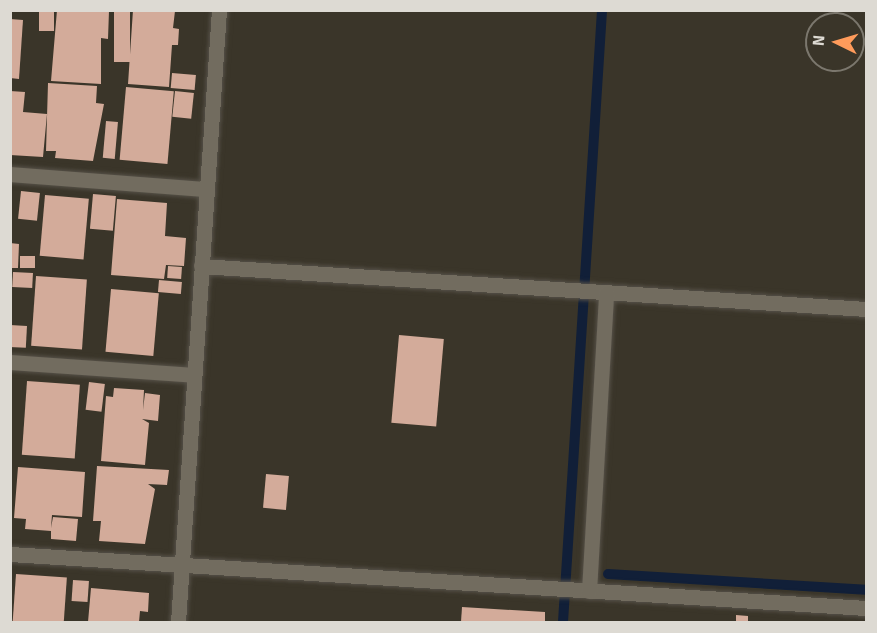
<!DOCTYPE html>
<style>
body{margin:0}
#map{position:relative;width:877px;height:633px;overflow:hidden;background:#3a3529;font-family:Signika,sans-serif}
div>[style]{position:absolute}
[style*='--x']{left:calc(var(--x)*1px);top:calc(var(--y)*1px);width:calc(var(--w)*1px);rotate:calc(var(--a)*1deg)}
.stream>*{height:10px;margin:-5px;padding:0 5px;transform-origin:5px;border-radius:5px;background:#111f38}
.building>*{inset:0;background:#d3ab9a;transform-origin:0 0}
.roads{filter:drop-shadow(0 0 2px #565148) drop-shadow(0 0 2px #565148)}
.street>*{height:15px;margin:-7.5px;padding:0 7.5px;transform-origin:7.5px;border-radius:7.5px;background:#726c5f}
span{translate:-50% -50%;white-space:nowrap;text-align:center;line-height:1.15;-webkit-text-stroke:6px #3a3529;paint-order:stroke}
.frame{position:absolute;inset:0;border:12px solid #dddad3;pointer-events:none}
.north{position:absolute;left:805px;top:12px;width:60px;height:60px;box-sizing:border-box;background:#3a3529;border:2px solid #7b776d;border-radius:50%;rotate:275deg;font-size:16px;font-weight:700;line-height:24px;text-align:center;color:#dddad3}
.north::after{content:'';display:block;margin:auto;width:21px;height:27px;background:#ff9b5b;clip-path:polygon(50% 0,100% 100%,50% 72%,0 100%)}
</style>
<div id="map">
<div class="stream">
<i style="--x:608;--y:574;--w:258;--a:3.5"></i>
<i style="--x:563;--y:622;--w:613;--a:-86.35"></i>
</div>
<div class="building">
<i style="left:39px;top:10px;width:15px;height:21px"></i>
<i style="clip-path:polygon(57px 10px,109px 11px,108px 39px,101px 38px,101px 84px,51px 81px)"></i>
<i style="left:114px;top:10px;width:16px;height:52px"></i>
<i style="clip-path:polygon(133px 10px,175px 11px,173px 28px,179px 29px,178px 45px,172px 45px,169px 87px,128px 84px)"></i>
<i style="clip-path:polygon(10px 19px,23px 20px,19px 79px,10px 78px)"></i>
<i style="left:172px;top:73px;width:24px;height:15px;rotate:5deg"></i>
<i style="clip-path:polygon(48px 83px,97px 86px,96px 103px,104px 104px,93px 161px,55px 158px,56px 151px,46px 151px)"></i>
<i style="left:126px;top:87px;width:48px;height:73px;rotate:5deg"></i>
<i style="clip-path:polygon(10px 91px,25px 92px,23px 112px,47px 114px,43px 157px,10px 155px)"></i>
<i style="left:175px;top:91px;width:19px;height:26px;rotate:6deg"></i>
<i style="left:106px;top:121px;width:12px;height:37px;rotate:5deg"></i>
<i style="left:21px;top:191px;width:19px;height:28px;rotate:6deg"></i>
<i style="left:93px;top:194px;width:23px;height:35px;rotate:5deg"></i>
<i style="left:45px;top:195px;width:44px;height:61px;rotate:5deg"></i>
<i style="clip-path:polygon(117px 199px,167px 203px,165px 236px,186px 238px,184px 266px,166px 265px,164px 279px,111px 275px)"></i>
<i style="clip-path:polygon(10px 243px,19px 244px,18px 268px,10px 268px)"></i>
<i style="left:20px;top:256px;width:15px;height:12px"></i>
<i style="left:168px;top:266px;width:14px;height:12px;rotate:4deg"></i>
<i style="left:13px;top:272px;width:20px;height:15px;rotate:3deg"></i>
<i style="left:36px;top:276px;width:51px;height:70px;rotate:4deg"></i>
<i style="left:159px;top:280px;width:23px;height:12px;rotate:5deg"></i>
<i style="left:111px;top:289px;width:48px;height:63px;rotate:5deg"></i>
<i style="left:10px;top:325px;width:17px;height:22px;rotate:3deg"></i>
<i style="left:399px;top:335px;width:45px;height:88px;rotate:5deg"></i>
<i style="left:27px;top:381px;width:53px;height:74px;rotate:4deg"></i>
<i style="left:89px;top:382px;width:16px;height:28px;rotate:7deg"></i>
<i style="clip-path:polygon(114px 388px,144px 390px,143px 410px,145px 393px,160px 395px,158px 421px,142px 419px,149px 423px,145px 465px,101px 461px,106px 396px,113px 397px)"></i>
<i style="clip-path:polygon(97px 466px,169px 470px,167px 485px,148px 484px,155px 489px,145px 544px,99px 541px,101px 521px,93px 521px)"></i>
<i style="clip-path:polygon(18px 467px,85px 472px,82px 517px,52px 515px,51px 528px,53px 517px,78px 519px,76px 541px,51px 539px,51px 531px,25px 529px,26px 519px,14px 518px)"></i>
<i style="left:266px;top:474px;width:23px;height:34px;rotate:5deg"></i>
<i style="left:16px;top:574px;width:51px;height:48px;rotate:4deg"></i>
<i style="left:73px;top:580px;width:16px;height:21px;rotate:4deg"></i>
<i style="clip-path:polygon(91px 588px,149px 593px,148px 612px,140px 611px,139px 622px,88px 622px)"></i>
<i style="clip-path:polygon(462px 607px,545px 612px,545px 622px,461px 622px)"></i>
<i style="clip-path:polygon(736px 615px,748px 616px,748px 622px,736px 622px)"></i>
</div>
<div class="roads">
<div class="street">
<i style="--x:10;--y:174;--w:197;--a:4.4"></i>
<i style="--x:201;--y:266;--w:666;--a:3.7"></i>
<i style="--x:10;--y:362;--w:184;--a:4"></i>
<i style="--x:10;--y:554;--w:858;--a:3.61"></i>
<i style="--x:589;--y:591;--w:299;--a:-86.7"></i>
<i style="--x:178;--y:622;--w:613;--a:-86.17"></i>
</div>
</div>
<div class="frame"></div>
<div class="north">N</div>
</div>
